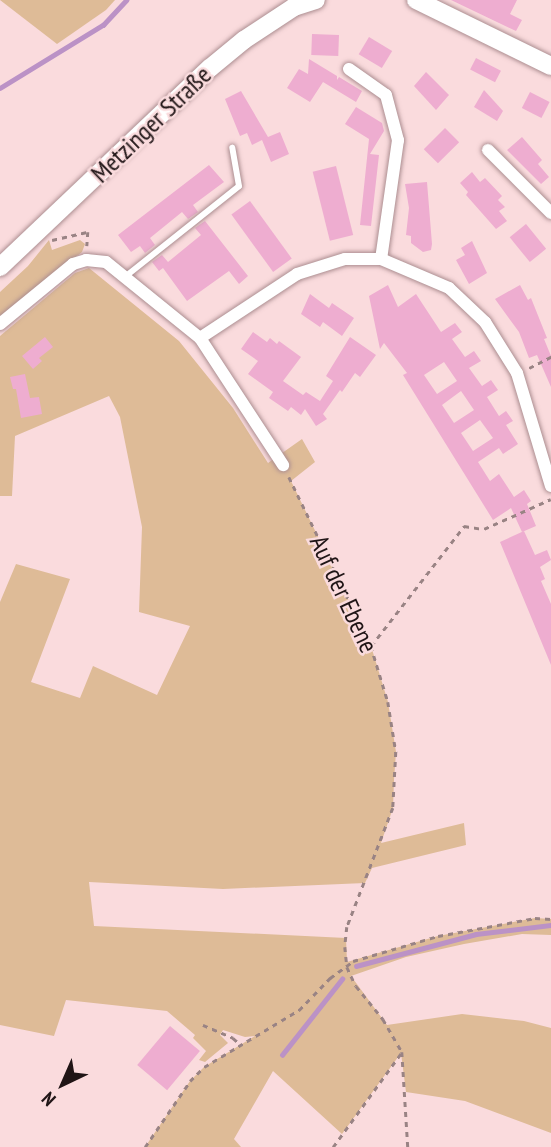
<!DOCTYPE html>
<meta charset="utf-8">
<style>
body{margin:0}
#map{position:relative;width:551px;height:1147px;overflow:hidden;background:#fadbdd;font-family:"PT Sans Narrow",sans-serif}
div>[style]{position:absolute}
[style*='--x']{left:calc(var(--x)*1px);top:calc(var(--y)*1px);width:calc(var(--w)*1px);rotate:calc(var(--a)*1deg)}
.green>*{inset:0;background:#debb97}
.stream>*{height:4.5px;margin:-2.25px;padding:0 2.25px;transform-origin:2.25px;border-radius:2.25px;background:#bb92c6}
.building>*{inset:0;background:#eeadd0;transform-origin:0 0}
.path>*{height:2.5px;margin-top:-1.25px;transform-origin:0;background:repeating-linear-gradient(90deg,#998384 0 5px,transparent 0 10px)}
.roads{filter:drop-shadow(0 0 2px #ac8e91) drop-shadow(0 0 2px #ac8e91)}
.service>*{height:6px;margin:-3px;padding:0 3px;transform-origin:3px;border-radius:3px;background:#fff}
.minor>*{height:12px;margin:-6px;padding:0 6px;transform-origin:6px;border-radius:6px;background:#fff}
.secondary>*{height:18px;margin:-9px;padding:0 9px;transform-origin:9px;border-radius:9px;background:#fff}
span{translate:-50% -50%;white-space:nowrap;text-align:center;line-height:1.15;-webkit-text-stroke:5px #fadbdd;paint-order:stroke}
.street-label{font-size:26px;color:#201516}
.north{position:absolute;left:28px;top:1049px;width:70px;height:70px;-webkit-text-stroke:5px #fadbdd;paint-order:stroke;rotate:224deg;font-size:19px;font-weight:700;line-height:28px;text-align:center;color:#201516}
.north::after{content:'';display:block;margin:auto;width:24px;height:32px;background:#201516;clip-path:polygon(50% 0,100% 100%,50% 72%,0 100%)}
</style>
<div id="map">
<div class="green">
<i style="clip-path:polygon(0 0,115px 0,106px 10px,57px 44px)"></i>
<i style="clip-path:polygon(49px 240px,52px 250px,80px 240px,85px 244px,82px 252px,0 316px,0 292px,28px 266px)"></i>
<i style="clip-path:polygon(89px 268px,179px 341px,233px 408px,268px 463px,302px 439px,315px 462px,291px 481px,371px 646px,388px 702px,396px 752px,394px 780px,393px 808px,381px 843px,464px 823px,466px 845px,372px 868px,365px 883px,223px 889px,89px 882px,94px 926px,346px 938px,347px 962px,438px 936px,535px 918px,551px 919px,551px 935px,522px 934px,464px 944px,406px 957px,351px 976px,387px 1025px,462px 1014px,524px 1021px,551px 1028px,551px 1133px,465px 1101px,406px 1092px,401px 1053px,342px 1134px,273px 1071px,234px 1139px,241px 1147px,145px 1147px,190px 1081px,204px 1067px,255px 1036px,245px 1037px,223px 1030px,220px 1035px,228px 1043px,205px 1062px,199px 1060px,206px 1051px,193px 1038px,195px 1035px,167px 1011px,66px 1000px,54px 1036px,0 1025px,0 602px,16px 564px,70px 579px,31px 682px,80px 698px,93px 666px,157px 695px,190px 626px,139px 612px,142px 527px,120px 417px,109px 396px,15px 436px,12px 496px,0 496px,0 336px,75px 273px)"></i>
</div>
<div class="stream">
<i style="--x:0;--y:88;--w:121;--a:-31.5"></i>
<i style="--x:103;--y:25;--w:34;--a:-47"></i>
<i style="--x:356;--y:966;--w:124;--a:-14.9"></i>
<i style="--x:476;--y:934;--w:76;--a:-6.8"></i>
<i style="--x:282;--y:1055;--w:97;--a:-51.7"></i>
</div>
<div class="building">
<i style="clip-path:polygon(451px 0,517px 0,510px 14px,522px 20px,516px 31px)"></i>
<i style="left:312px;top:34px;width:27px;height:21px;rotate:2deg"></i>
<i style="left:369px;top:37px;width:27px;height:20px;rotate:31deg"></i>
<i style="left:476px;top:58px;width:28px;height:13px;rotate:27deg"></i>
<i style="clip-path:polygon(309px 59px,337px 76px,337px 80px,339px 77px,362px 91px,356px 102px,323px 82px,310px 102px,287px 88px,299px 69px,308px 74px)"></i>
<i style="clip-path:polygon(426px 72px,449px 95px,436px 110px,414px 86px)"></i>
<i style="clip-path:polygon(484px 90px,503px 111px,497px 121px,474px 107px)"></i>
<i style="clip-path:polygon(241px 91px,268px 137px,280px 132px,289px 154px,271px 162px,262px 140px,252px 145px,247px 133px,240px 136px,225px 99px)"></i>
<i style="left:530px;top:92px;width:22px;height:18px;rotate:27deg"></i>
<i style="clip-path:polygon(356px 107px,382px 123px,384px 131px,370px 154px,379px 155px,371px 226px,360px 225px,369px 139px,345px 124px)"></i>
<i style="left:445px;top:128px;width:20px;height:30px;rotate:45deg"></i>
<i style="clip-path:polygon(522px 137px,542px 160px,538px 164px,549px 177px,541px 184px,507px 150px)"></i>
<i style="clip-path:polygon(209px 165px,224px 182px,193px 205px,198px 212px,188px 219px,182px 212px,150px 238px,155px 245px,145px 253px,140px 246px,131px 252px,118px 235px)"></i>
<i style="left:336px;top:166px;width:71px;height:24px;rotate:76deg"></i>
<i style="clip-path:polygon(472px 172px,480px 182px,485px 178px,502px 196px,498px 200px,505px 207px,499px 211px,507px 221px,496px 229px,466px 195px,468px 192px,460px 183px)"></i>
<i style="clip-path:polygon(427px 182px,432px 244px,431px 250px,423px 252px,411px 243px,411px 236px,406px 235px,409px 208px,405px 184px)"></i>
<i style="left:250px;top:201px;width:71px;height:23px;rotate:54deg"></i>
<i style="clip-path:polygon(205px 221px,248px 276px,239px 284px,229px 271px,187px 301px,163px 268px,159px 271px,152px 262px,162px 255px,168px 262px,201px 235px,195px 228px)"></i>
<i style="left:526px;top:224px;width:32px;height:21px;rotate:51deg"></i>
<i style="clip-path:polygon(472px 241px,487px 273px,469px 284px,456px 260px,465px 255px,461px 248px)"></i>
<i style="clip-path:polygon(evenodd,388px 285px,398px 307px,416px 294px,441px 332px,455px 323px,462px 332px,452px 339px,465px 357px,474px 351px,481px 361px,469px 368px,482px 386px,491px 380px,498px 390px,487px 397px,499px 416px,506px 411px,513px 421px,506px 425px,518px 444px,503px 454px,499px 448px,478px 462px,490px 481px,499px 474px,514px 497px,524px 490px,531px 501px,527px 504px,536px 526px,522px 532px,511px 508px,493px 520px,403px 375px,407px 373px,384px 343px,380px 349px,369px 296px,388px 285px,444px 362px,457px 381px,437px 394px,424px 375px,444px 362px,388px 285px,461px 391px,474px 410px,454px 423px,442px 405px,461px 391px,388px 285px,480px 420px,493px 438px,473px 451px,461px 433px,480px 420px)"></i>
<i style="clip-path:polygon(520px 285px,528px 300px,531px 298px,547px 338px,544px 339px,551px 356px,551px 387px,537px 355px,529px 358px,519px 332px,495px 299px)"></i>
<i style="clip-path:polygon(310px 294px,329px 308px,332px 303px,354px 318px,342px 336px,323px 322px,320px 327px,301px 314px)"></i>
<i style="clip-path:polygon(253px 332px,267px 342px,270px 338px,277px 344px,279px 341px,301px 357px,283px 381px,303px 395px,306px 392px,320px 401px,333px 381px,326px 376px,350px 337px,376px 355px,360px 377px,355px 373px,342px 392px,340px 390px,323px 414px,327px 419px,316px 426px,305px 409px,301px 415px,291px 407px,288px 411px,269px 398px,273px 392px,248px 374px,258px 361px,241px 349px)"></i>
<i style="clip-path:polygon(45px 337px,53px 347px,39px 358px,42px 361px,33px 369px,22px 356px)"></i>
<i style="clip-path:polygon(25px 374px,30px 398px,39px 397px,42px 414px,21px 418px,16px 389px,13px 389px,10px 377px)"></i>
<i style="clip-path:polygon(524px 531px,535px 555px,547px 550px,551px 560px,540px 567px,545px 579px,541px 581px,551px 604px,551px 665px,500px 542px)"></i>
<i style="left:170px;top:1026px;width:39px;height:51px;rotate:40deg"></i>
</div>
<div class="path">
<i style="--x:52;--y:240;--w:37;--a:-13"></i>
<i style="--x:88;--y:232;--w:14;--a:94"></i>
<i style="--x:529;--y:368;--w:25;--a:-27"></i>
<i style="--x:289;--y:477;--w:188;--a:64.1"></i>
<i style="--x:371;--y:646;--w:59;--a:73.1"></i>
<i style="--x:388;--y:702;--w:51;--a:80.9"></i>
<i style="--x:396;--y:752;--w:56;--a:93.1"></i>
<i style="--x:393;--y:808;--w:128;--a:111.1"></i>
<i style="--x:347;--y:927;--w:20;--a:96"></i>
<i style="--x:345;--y:947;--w:20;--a:84"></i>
<i style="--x:347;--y:967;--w:21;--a:65"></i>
<i style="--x:356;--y:986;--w:43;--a:50.7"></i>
<i style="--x:383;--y:1019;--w:38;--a:60"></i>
<i style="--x:402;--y:1052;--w:95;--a:86.4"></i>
<i style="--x:371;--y:646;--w:152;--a:-52.2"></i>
<i style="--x:464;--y:526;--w:20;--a:9"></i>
<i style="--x:484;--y:529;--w:73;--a:-24.1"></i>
<i style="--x:203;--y:1025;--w:33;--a:23"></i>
<i style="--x:233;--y:1038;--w:11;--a:41"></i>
<i style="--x:145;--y:1147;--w:80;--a:-55.7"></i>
<i style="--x:190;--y:1081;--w:20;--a:-45"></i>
<i style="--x:204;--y:1067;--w:111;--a:-31"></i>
<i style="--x:299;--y:1010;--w:45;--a:-45.9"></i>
<i style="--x:330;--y:978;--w:29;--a:-36"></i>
<i style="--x:353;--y:961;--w:89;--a:-16.4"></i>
<i style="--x:438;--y:936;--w:99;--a:-10.5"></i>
<i style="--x:535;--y:918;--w:16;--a:4"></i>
<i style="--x:333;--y:1147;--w:117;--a:-54"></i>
</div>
<div class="roads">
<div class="service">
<i style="--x:126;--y:276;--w:144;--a:-38.5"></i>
<i style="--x:239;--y:186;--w:39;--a:-100"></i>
</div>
<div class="minor">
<i style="--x:349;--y:69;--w:45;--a:35.1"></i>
<i style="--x:386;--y:95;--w:47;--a:75.1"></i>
<i style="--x:398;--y:140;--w:120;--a:98.1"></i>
<i style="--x:488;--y:150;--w:89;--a:45"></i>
<i style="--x:0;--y:324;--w:94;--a:-39.4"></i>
<i style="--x:73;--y:264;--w:14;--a:-17"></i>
<i style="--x:86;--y:260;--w:20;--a:6"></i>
<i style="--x:106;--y:262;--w:121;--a:39"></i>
<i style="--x:200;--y:338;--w:152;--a:56.8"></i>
<i style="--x:200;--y:338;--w:116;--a:-33.4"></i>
<i style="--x:297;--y:274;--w:50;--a:-17.4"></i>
<i style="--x:345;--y:259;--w:36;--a:0"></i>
<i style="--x:381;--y:259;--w:74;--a:23.1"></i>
<i style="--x:449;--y:288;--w:50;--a:43.4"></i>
<i style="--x:485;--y:322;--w:60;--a:57.9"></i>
<i style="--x:517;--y:373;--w:118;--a:73.3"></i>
</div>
<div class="secondary">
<i style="--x:416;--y:0;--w:150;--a:26.1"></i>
<i style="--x:0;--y:267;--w:289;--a:-43.5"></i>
<i style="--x:210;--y:68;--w:44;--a:-39.5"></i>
<i style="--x:244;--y:40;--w:60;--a:-33.4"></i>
<i style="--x:294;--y:7;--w:23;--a:-18"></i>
</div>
</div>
<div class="street-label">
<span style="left:151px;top:124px;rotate:-44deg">Metzinger Straße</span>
<span style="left:344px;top:594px;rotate:65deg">Auf der Ebene</span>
</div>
<div class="north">N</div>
</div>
